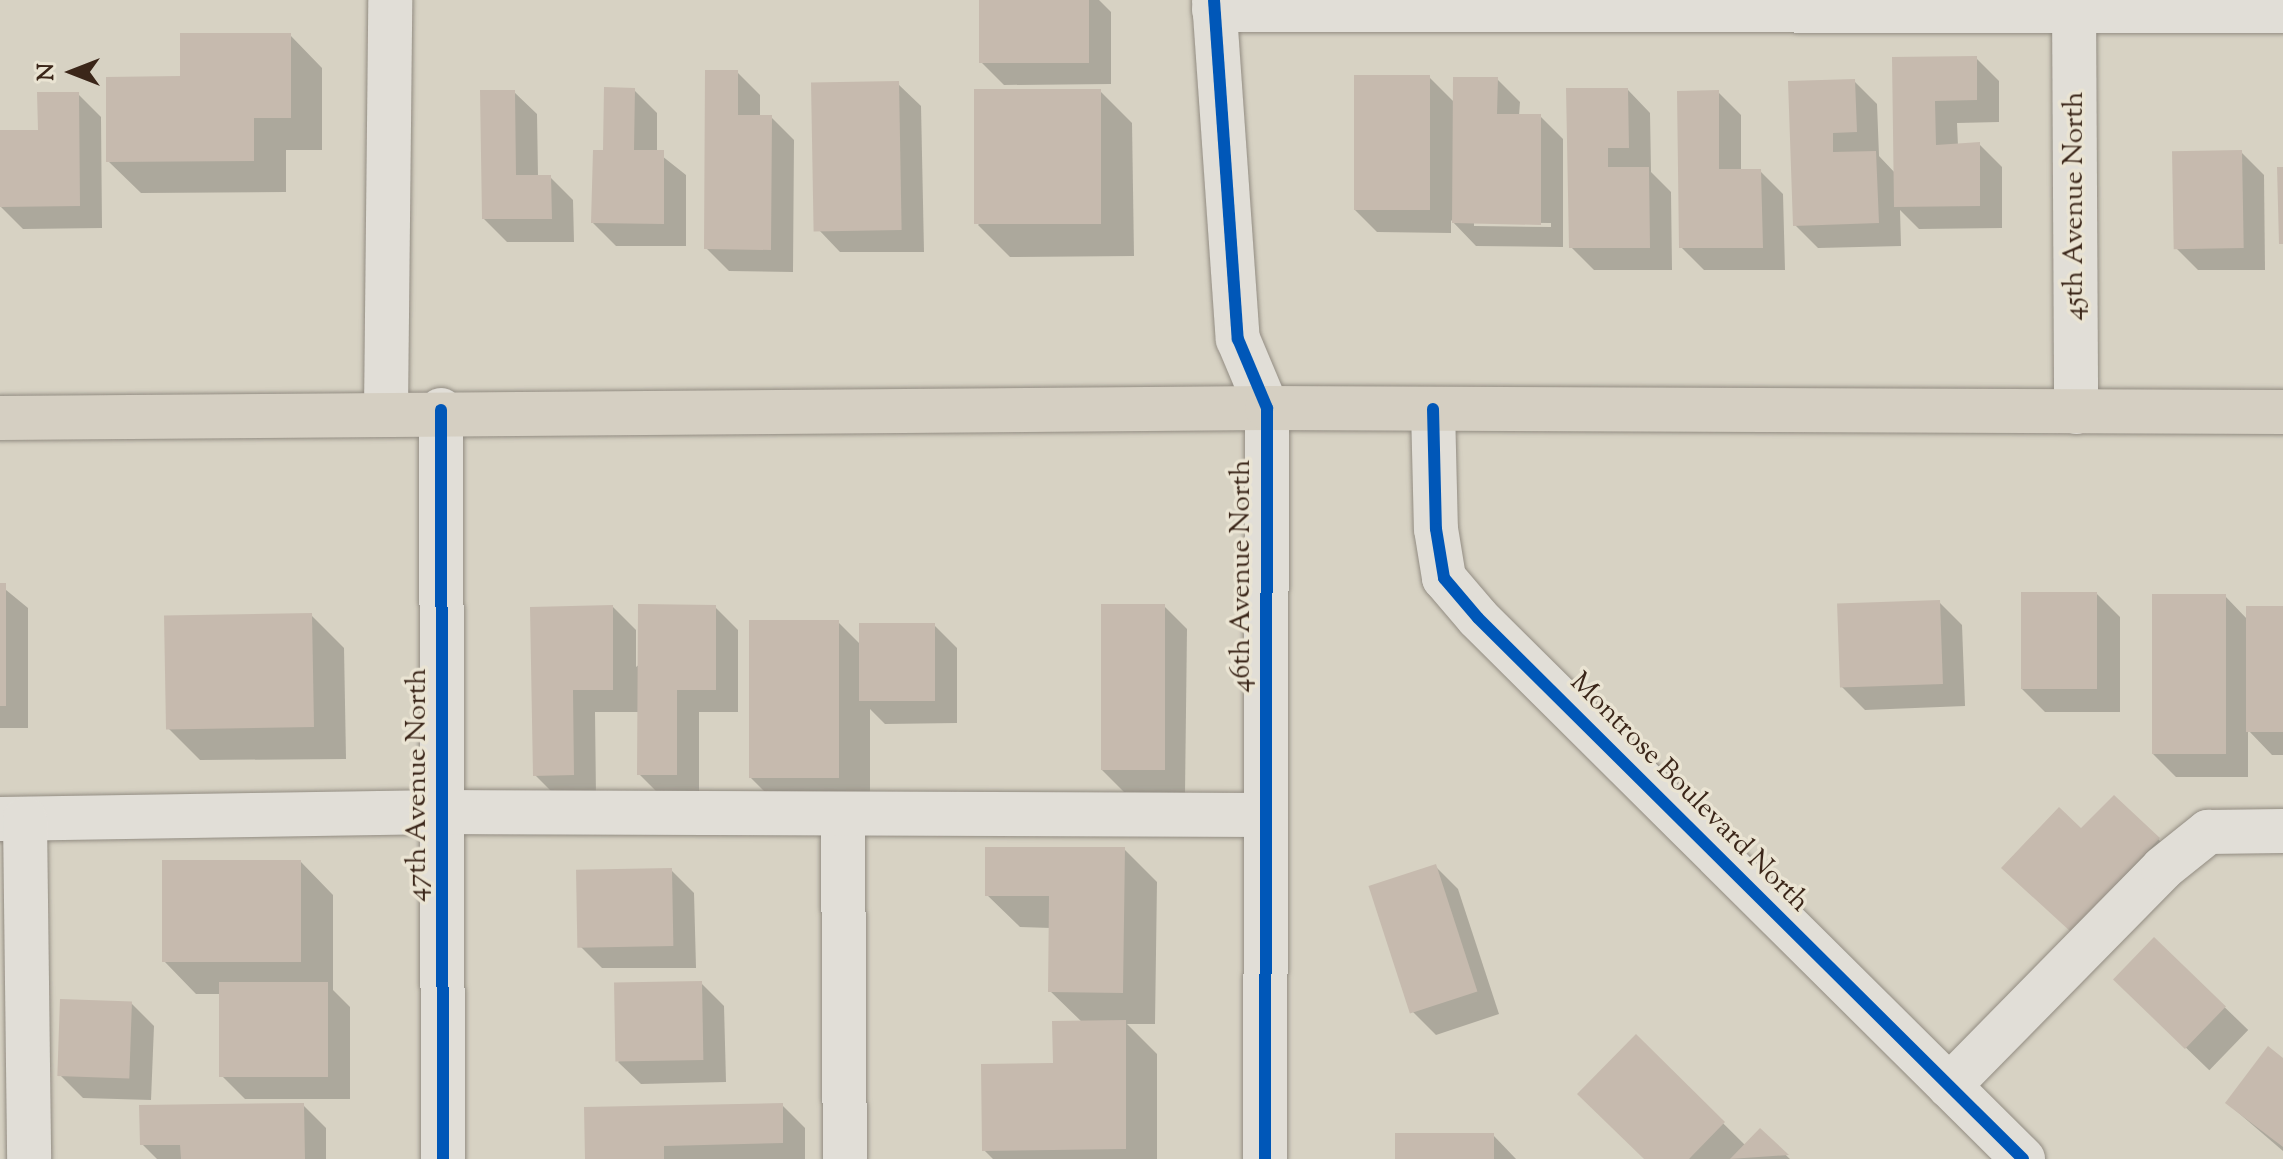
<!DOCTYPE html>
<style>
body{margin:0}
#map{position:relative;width:2283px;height:1159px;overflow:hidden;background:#d7d2c3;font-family:"Sorts Mill Goudy",serif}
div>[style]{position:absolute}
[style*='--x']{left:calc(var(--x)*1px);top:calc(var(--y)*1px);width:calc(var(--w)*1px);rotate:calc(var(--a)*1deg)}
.shadow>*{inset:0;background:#0003;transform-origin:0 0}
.building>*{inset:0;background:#c6baae;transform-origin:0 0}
.roads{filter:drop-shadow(0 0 2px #928c82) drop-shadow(0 0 2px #928c82)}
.minor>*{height:44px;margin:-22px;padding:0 22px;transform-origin:22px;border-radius:22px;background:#e1ded7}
.major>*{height:44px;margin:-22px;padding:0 22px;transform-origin:22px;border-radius:22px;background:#d5cfc2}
.cycleway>*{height:12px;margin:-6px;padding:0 6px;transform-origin:6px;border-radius:6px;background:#0057b8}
span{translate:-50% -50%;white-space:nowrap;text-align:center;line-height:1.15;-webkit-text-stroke:7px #eae4d3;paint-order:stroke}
.street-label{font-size:28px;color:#3b2619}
.north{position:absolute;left:32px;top:32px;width:80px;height:80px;-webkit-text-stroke:6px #eae4d3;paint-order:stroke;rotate:270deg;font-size:22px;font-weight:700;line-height:32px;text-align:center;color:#3b2619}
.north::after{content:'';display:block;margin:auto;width:28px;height:36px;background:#3b2619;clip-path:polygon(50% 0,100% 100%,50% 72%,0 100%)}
</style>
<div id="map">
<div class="shadow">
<i style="clip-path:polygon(981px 0,1099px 0,1111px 12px,1111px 84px,1004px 85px,981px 62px)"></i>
<i style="clip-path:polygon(290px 35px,322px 68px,322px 150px,286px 150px,286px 192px,141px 193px,108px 161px,182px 78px)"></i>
<i style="clip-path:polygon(1976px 58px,1999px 81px,1999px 122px,1957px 123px,1958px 146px,1979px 144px,2002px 167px,2002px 228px,1919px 229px,1900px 210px,1901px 246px,1818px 248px,1795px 225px,1854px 81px,1877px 104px,1879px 156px,1896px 174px,1894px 59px)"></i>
<i style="clip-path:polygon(737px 72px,760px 95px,760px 117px,771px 117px,794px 140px,793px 272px,729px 271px,706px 248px)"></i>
<i style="clip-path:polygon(evenodd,1429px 77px,1455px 103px,1497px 79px,1520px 102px,1519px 116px,1540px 116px,1563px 139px,1563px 247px,1476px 246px,1451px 220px,1451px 233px,1377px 232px,1354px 209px,1429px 77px,1474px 222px,1551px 223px,1551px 227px,1474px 226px,1474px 222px)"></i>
<i style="clip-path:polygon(898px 84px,921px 106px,924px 252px,840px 252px,818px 229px)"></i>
<i style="clip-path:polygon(634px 90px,657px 113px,657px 152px,686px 175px,686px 246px,616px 246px,593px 223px,605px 152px)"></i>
<i style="clip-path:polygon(1628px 90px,1650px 113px,1651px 172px,1671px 192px,1672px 270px,1594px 270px,1571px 247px)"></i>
<i style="clip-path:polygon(1100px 91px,1132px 123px,1134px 256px,1010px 257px,978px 225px)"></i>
<i style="clip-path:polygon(514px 92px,537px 114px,538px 177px,550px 177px,573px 200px,574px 242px,507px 242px,484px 219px)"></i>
<i style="clip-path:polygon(1718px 92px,1741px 115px,1741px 171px,1760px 171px,1783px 194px,1785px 270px,1704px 270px,1681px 247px)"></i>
<i style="clip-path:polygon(78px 94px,101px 117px,102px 228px,23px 229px,0 206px,0 132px,40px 132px)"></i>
<i style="clip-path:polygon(2241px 152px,2264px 175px,2265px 270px,2198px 270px,2175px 247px)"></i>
<i style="clip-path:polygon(0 585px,28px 608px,28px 728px,0 728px)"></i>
<i style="clip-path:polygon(2097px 594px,2120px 617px,2120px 712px,2045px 712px,2022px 689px)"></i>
<i style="clip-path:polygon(2225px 596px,2248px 620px,2283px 608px,2283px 755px,2272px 755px,2248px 730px,2248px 777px,2176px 777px,2153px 754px)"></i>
<i style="clip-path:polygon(1939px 602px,1962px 625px,1965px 706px,1865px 710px,1842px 687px)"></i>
<i style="clip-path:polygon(1164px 606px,1187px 629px,1185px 793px,1124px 792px,1101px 769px)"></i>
<i style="clip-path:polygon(613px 607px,636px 630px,636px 667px,715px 607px,738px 630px,738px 712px,699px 712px,699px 797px,662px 797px,639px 774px,639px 712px,595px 712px,596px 797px,558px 798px,535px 775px,533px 609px)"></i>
<i style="clip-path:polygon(311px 615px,344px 648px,346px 759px,200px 760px,168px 728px)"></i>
<i style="clip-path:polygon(838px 622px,861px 645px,934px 625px,957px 648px,957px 723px,885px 724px,870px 709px,870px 810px,783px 810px,751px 778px)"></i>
<i style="clip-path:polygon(2081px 831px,2158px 839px,2181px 862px,2095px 954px)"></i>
<i style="clip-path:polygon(1124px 849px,1157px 882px,1155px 1024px,1127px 1024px,1157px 1054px,1157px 1159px,993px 1159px,984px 1150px,1055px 1065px,1082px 1022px,1050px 991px,1051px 928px,1020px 927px,987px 895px)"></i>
<i style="clip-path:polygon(301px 862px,333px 895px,333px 990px,350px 1007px,350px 1099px,245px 1099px,222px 1076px,221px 994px,196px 994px,164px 961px)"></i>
<i style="clip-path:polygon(1436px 867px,1458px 889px,1499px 1014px,1436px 1035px,1413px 1012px)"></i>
<i style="clip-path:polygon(671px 870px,694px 893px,696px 968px,602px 968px,579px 945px)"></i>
<i style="left:2154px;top:939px;width:131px;height:56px;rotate:44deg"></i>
<i style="clip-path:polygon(701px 983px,724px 1006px,726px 1082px,641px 1084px,618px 1062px)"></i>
<i style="clip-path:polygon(131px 1003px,154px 1026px,151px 1100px,83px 1098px,60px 1075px)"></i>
<i style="clip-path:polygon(1636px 1037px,1746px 1146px,1760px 1131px,1790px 1159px,1646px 1159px)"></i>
<i style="clip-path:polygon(2283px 1060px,2283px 1151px,2227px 1103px)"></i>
<i style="clip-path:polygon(303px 1105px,326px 1128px,326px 1159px,157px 1159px,142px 1144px)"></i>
<i style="clip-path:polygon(782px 1105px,805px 1128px,805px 1159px,587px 1159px)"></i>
<i style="clip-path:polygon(1493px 1135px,1516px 1159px,1397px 1159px)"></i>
</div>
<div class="building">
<i style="left:979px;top:0;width:110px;height:63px"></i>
<i style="clip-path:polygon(180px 33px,291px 33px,291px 118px,254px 118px,254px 161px,106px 162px,106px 77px,180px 76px)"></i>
<i style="clip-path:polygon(1977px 56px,1977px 100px,1935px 101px,1936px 145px,1980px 142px,1980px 206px,1894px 207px,1892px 57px)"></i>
<i style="clip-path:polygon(705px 70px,738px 70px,738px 115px,772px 115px,771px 250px,704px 249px)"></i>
<i style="left:1354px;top:75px;width:76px;height:135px"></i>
<i style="clip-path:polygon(1453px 77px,1498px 77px,1497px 114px,1541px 114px,1541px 225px,1452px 223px)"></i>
<i style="clip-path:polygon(1855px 79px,1857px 132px,1833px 133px,1833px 152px,1876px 151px,1879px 223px,1793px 226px,1788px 81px)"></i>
<i style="left:899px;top:81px;width:149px;height:88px;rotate:89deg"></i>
<i style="clip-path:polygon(604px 87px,635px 88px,634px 150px,664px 150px,664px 224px,591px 223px,593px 150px,603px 150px)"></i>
<i style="clip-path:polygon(1566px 88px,1628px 88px,1629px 148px,1608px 148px,1608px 167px,1649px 167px,1650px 248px,1569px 248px)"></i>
<i style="left:1101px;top:89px;width:135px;height:127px;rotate:90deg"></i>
<i style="clip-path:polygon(480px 90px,515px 90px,516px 175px,551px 175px,552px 219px,482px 219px)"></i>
<i style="clip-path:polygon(1719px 90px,1719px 169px,1761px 169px,1763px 248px,1679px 248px,1677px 91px)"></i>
<i style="clip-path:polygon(37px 92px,79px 92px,80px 206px,0 207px,0 130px,38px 130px)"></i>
<i style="left:2242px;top:150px;width:98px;height:70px;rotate:89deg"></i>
<i style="clip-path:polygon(2277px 167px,2283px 167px,2283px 244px,2279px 244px)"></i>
<i style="left:0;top:583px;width:6px;height:123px"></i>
<i style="left:2021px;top:592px;width:76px;height:97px"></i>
<i style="left:2152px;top:594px;width:74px;height:160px"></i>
<i style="left:1940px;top:600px;width:84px;height:103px;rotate:88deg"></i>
<i style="clip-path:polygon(638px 604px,716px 605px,716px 690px,677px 690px,677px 775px,637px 775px)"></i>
<i style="left:1101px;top:604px;width:64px;height:166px"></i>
<i style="clip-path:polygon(613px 605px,613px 690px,573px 690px,574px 775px,533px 776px,530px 607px)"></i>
<i style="left:2283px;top:606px;width:126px;height:37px;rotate:90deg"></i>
<i style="left:312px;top:613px;width:114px;height:148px;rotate:89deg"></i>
<i style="left:749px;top:620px;width:90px;height:158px"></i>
<i style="left:935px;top:623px;width:78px;height:76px;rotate:90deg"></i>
<i style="clip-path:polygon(2114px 795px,2160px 838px,2071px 932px,2001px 868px,2059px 807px,2081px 828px)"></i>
<i style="clip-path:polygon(985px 847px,1125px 847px,1123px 993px,1048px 992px,1049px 896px,985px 896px)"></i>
<i style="left:162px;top:860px;width:139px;height:102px"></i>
<i style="left:1436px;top:864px;width:134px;height:71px;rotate:72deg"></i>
<i style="left:672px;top:868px;width:78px;height:96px;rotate:89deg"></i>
<i style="left:2154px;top:937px;width:100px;height:59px;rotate:44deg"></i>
<i style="left:702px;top:981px;width:79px;height:88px;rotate:89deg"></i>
<i style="left:328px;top:982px;width:95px;height:109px;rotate:90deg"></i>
<i style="left:60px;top:999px;width:72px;height:77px;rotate:2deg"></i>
<i style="clip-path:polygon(1126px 1020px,1126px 1149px,982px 1151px,981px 1064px,1053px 1063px,1052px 1021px)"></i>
<i style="clip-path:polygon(1636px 1034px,1725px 1122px,1689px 1159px,1644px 1159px,1577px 1094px)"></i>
<i style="clip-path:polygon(2268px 1046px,2283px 1058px,2283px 1147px,2225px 1103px)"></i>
<i style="clip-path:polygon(304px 1103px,305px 1159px,181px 1159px,180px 1145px,140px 1145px,139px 1105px)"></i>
<i style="clip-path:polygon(783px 1103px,783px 1143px,664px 1146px,664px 1159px,585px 1159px,584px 1107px)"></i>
<i style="clip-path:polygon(1760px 1128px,1789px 1155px,1730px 1159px)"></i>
<i style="left:1395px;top:1133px;width:99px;height:26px"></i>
</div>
<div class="roads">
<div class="minor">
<i style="--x:1214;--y:0;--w:340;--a:86"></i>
<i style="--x:1238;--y:339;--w:75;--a:67.2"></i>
<i style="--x:1267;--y:408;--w:751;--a:90.15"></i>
<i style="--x:2074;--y:0;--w:412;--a:89.7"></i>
<i style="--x:1214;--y:10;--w:1069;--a:0.05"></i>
<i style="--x:1433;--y:409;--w:120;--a:88.6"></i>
<i style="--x:1436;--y:529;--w:50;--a:80.7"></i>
<i style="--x:1444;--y:578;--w:52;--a:49.6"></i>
<i style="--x:1478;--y:618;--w:768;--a:44.79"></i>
<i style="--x:441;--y:410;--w:749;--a:89.85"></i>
<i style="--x:386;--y:411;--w:411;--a:-89.4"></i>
<i style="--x:843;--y:814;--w:345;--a:89.7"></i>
<i style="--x:0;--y:819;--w:442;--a:-0.9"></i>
<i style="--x:442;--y:812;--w:824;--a:0.21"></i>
<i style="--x:25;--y:819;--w:340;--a:89.3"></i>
<i style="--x:1949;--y:1086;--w:305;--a:-45.5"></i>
<i style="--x:2163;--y:868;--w:58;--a:-38.7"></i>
<i style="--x:2208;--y:832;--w:75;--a:-0.8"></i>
</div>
<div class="major">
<i style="--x:0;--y:418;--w:1267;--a:-0.45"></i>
<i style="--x:1267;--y:408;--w:1016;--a:0.23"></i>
</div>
</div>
<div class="cycleway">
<i style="--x:1214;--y:0;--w:340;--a:86"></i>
<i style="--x:1238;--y:339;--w:75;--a:67.2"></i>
<i style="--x:1267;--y:408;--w:751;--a:90.15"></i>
<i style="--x:1433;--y:409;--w:120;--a:88.6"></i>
<i style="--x:1436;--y:529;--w:50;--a:80.7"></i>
<i style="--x:1444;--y:578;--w:52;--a:49.6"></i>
<i style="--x:1478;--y:618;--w:768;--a:44.79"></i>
<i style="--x:441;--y:410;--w:749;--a:89.85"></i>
</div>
<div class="street-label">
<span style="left:2075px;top:206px;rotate:-90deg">45th Avenue North</span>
<span style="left:1242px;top:576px;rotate:-90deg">46th Avenue North</span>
<span style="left:418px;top:785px;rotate:-90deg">47th Avenue North</span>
<span style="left:1689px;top:793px;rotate:45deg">Montrose Boulevard North</span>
</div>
<div class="north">N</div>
</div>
